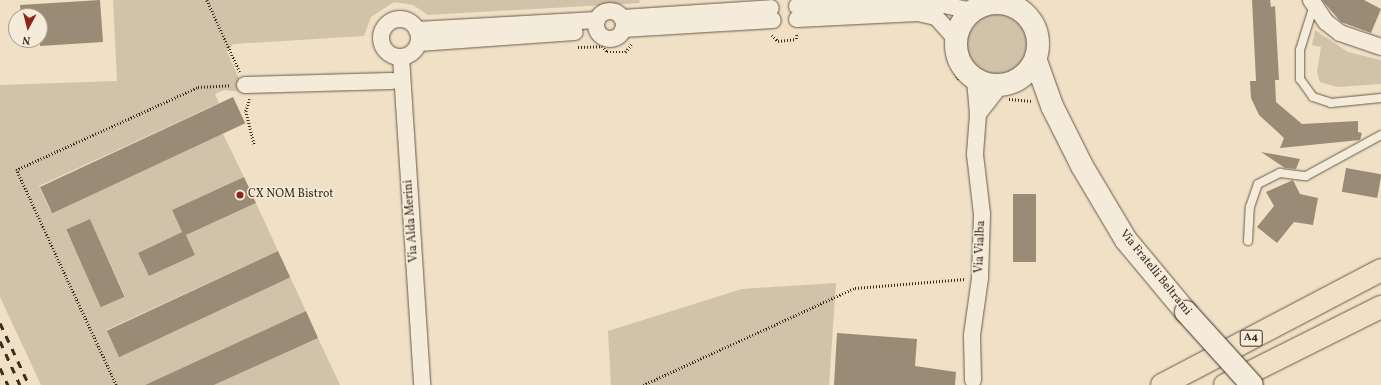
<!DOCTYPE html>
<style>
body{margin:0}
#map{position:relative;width:1381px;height:385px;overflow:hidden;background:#efe0c6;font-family:Vollkorn,serif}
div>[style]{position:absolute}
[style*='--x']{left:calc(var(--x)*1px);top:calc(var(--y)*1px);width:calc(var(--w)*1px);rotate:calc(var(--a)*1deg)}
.green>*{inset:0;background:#d1c2aa}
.round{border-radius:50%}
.building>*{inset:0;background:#998b76;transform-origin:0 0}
.path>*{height:2.5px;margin-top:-1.25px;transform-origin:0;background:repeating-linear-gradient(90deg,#3c2e1f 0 1px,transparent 0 3px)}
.roads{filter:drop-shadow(0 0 1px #695a49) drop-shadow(0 0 1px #695a49)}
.lane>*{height:8px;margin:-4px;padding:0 4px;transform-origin:4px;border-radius:4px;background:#f5ebda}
.street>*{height:16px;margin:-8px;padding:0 8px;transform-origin:8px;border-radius:8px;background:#f5ebda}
.street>.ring{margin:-8px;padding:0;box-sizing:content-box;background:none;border:16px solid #f5ebda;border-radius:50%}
.secondary>*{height:22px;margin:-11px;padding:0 11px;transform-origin:11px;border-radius:11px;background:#f5ebda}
.secondary>.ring{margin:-11px;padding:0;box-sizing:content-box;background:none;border:22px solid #f5ebda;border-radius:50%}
.highway>*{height:22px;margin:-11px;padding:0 11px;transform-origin:11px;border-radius:11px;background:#efe0c6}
.rail>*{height:3px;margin-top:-1.5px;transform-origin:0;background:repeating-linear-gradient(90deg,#3c2e1f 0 7px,transparent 0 14px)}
.bridges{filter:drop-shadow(0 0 1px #3c2e1f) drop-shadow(0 0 1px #3c2e1f)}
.secondary-bridge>*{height:22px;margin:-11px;padding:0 11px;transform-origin:11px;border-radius:11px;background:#f5ebda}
.dots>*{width:11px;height:11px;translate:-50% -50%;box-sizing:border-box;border:2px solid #f5ebda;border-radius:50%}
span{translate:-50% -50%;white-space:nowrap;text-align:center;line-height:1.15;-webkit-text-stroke:3px #f5ebda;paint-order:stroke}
.shield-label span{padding:1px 3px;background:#f5ebda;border:1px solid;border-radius:3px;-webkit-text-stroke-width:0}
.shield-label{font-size:11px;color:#3c2e1f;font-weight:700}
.poi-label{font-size:12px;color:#3c2e1f}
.left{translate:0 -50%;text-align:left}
.street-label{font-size:12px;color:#3c2e1f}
.north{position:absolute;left:8px;top:8px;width:40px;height:40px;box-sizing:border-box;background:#f5ebda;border:1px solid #ab9f8f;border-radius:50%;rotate:187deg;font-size:11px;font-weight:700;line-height:16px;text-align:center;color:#3c2e1f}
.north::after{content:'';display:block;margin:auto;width:14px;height:18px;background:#8f2418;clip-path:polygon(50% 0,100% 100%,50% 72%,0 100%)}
</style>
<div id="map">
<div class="green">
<i style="clip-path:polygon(evenodd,113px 0,639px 0,640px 3px,428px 15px,413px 5px,394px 2px,371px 17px,364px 36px,233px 44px,227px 52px,245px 92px,224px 90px,215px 94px,219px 103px,39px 186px,50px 210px,222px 132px,244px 177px,172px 210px,182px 232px,138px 253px,149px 276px,195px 255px,186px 235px,256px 203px,278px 251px,106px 330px,118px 356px,290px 277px,306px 311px,145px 385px,41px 385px,0 297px,0 85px,117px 81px,113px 0,90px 219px,125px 296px,102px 307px,66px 230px,90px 219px)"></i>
<i class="round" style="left:966px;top:14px;width:62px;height:62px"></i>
<i style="clip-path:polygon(1315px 30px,1348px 52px,1381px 60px,1381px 84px,1337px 87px,1320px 82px,1317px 72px,1321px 47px,1312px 45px)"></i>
<i style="clip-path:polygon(836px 283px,829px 385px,611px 385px,608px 331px,742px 289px)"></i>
<i style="clip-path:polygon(318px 338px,340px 385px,214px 385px)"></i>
</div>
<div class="building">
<i style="clip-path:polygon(100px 0,103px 42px,40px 46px,40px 16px,21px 16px,20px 5px)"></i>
<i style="clip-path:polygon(1252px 0,1270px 0,1271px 7px,1275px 6px,1279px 80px,1275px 80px,1276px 102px,1302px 124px,1358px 121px,1358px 132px,1362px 133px,1360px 140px,1280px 148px,1284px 138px,1259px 115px,1251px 98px,1250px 81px,1256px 81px)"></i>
<i style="clip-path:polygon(1322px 0,1364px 0,1381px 9px,1371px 33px,1341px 22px)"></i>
<i style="left:233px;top:97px;width:29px;height:213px;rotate:65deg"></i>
<i style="clip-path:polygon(1261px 152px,1300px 159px,1296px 169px,1285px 168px)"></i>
<i style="left:1346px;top:168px;width:36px;height:24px;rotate:10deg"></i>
<i style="clip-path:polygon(244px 177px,256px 203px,186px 235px,195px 255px,149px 276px,138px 253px,182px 232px,172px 210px)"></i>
<i style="clip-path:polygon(1293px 180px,1300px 194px,1318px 198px,1313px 225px,1294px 222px,1277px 243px,1257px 227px,1274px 206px,1266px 192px)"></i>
<i style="left:1013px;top:194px;width:23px;height:68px"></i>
<i style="left:90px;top:219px;width:85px;height:26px;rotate:66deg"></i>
<i style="left:278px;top:251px;width:29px;height:189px;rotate:65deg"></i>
<i style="clip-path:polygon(306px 311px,318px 338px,214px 385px,145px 385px)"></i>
<i style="clip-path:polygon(837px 333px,917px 339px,915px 366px,956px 372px,955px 385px,834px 385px)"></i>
</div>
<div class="path">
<i style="--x:207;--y:0;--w:79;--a:65.4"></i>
<i style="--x:772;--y:35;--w:8;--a:45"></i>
<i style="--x:778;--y:41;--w:18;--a:-6"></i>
<i style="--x:796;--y:39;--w:6;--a:-81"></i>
<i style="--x:578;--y:47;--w:24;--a:-2"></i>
<i style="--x:602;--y:46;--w:8;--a:50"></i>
<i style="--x:607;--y:52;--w:18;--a:0"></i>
<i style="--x:625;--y:52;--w:11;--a:-49"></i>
<i style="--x:948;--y:57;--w:26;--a:65"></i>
<i style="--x:250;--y:99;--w:13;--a:108"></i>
<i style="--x:246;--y:111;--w:34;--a:76"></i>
<i style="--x:1009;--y:99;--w:22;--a:5"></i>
<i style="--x:116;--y:385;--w:237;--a:-114.9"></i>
<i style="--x:16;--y:170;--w:200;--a:-24.5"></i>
<i style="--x:198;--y:87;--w:33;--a:-3"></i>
<i style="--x:643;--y:385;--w:233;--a:-24.6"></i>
<i style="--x:855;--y:288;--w:110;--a:-4.7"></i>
</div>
<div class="roads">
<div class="lane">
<i style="--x:1314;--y:5;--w:47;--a:107.3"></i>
<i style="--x:1300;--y:50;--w:29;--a:90"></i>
<i style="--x:1300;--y:79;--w:22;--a:54"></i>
<i style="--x:1313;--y:97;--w:19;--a:18"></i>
<i style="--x:1331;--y:103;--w:50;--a:-5.7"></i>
<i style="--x:1248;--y:241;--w:34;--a:-87"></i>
<i style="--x:1250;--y:207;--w:24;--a:-71"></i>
<i style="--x:1258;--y:184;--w:25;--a:-27"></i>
<i style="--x:1280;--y:173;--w:26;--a:7"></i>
<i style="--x:1306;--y:176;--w:85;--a:-28.7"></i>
</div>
<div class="street">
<i style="--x:919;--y:0;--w:55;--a:11.5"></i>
<i style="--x:1311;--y:0;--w:27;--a:56"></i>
<i style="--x:1326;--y:22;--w:18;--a:38"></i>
<i style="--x:1340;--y:33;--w:43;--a:18.9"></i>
<i style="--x:797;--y:6;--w:118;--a:-2.9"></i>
<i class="ring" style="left:596px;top:11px;width:12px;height:12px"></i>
<i style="--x:622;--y:18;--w:149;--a:-3.8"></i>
<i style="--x:797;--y:19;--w:121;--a:-2.8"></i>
<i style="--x:918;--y:13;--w:18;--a:13"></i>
<i style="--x:936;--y:17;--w:24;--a:48"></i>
<i style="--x:952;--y:35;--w:11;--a:68"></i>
<i class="ring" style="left:381px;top:19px;width:22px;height:22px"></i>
<i style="--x:623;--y:29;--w:150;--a:-3.4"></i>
<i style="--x:417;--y:30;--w:180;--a:-3.2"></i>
<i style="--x:419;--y:43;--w:156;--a:-4"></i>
<i style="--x:401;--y:57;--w:329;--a:86.3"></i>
<i style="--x:245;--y:85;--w:147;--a:-1.6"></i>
<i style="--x:978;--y:114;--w:37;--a:-52"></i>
<i style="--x:973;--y:380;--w:45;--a:-91.3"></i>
<i style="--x:972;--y:335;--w:58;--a:-82"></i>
<i style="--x:980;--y:278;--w:64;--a:-88.2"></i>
<i style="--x:982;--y:214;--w:60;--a:-96.7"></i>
<i style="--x:975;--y:154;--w:40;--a:-85.7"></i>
<i style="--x:978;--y:114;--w:36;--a:-95"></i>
</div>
<div class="secondary">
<i class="ring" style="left:956px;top:3px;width:60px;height:60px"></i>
<i style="--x:1036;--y:61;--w:48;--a:70.4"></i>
<i style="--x:1052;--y:106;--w:67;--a:63.4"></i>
<i style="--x:1082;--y:166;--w:86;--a:59.3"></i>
<i style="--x:1126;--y:240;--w:94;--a:50.2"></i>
</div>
<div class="highway">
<i style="--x:1162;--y:385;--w:247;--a:-27.7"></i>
<i style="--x:1225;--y:385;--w:174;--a:-26.6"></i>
</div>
</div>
<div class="rail">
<i style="--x:0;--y:323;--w:68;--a:64.9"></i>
<i style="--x:0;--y:341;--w:48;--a:65.6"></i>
<i style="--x:0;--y:368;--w:19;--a:65"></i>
</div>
<div class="bridges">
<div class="secondary-bridge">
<i style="--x:1186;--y:312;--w:98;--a:47.9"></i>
</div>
</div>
<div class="dots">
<i style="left:240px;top:195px;background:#8f2418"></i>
</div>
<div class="shield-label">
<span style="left:1251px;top:338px">A4</span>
</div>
<div class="poi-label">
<span class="left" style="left:248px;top:195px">CX NOM Bistrot</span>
</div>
<div class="street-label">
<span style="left:412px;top:221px;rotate:-94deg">Via Alda Merini</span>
<span style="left:981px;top:247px;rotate:-88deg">Via Vialba</span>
<span style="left:1155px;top:273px;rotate:51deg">Via Fratelli Beltrami</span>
</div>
<div class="north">N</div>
</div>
